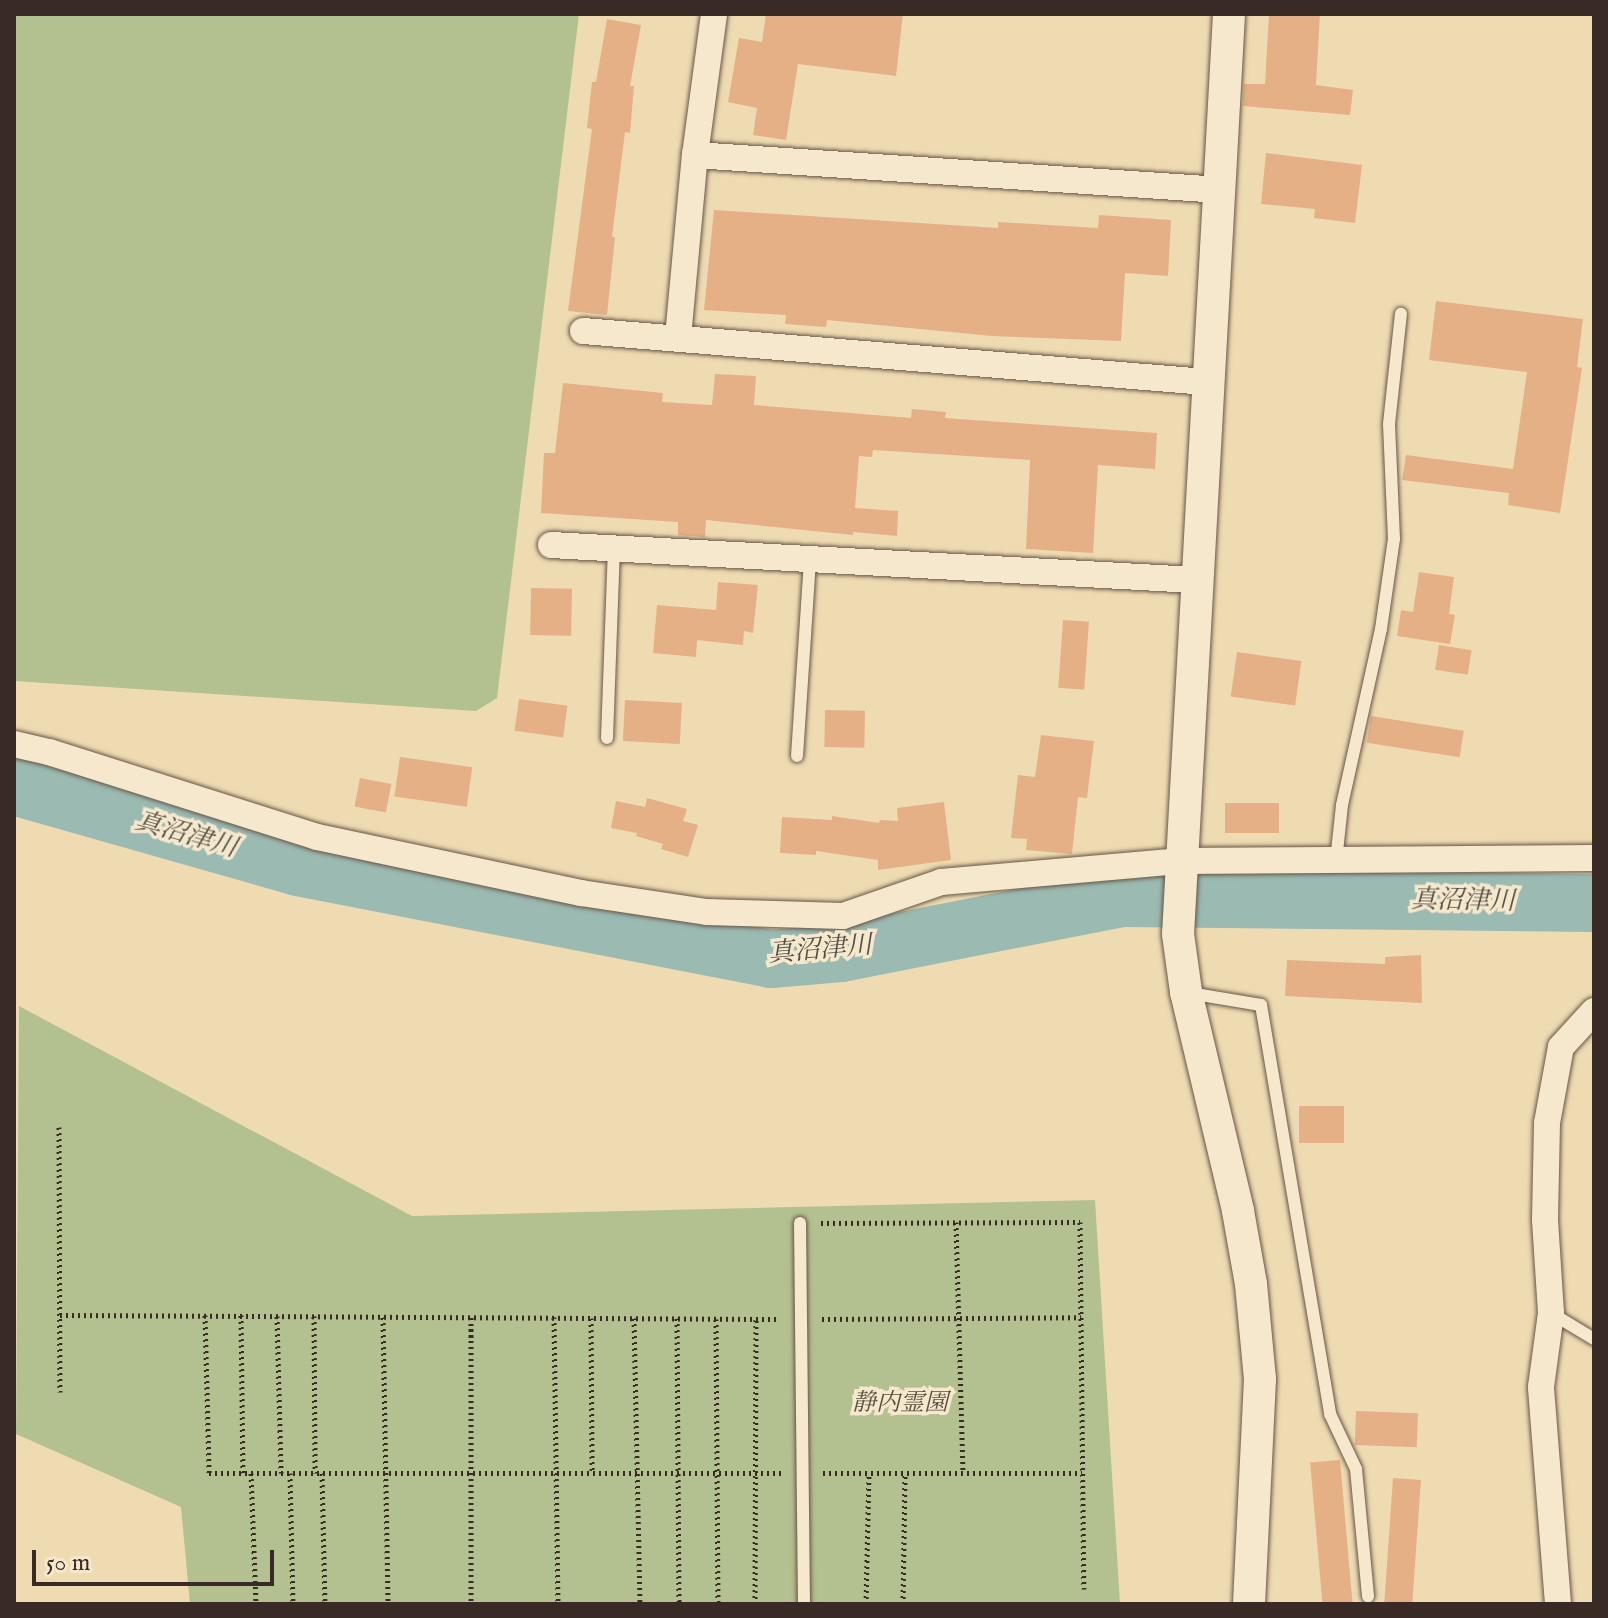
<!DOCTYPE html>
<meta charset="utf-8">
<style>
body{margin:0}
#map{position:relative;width:1608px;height:1618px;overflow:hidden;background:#efdbb1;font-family:"IM FELL English","Noto Serif JP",serif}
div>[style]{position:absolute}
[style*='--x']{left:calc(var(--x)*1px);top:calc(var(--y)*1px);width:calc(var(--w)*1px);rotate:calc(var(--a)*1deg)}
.green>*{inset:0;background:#b3c190}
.river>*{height:58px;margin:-29px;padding:0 29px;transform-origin:29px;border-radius:29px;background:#9bbab2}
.building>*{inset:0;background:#e5b086;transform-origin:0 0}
.path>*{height:5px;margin-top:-2.5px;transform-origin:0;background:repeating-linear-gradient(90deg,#3a2a25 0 2px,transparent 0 6px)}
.roads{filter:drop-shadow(0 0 2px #675648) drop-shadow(0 0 2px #675648)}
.service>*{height:12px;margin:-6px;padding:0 6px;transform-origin:6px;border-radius:6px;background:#f5e8cc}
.minor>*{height:26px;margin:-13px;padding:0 13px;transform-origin:13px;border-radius:13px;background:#f5e8cc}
.tertiary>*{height:32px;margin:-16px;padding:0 16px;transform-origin:16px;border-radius:16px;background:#f5e8cc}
span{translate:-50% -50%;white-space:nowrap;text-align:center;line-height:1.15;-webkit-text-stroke:7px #f5e8cc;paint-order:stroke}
.park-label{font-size:24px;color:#585040;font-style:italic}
.water-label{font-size:26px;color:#524e48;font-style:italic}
.frame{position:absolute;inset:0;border:16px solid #3a2a25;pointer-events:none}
.scale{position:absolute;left:32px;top:1550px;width:242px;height:36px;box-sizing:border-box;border:4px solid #3a2a25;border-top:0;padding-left:10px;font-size:24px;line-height:28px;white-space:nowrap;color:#3a2a25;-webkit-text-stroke:6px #f5e8cc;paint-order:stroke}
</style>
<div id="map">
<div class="green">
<i style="clip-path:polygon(14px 14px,579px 14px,497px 698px,476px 711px,14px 681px)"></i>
<i style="clip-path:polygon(19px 1006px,412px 1216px,1095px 1200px,1120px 1604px,190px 1604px,181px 1507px,16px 1434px)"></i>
</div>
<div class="river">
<i style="--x:14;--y:786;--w:295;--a:15.9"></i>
<i style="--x:298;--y:867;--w:482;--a:11"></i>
<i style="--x:771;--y:959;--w:70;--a:-4.9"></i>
<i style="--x:841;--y:953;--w:286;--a:-11.1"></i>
<i style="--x:1122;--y:898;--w:472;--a:0.6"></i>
</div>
<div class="building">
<i style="clip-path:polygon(766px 14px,903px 14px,896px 76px,798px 64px,786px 140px,753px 135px,757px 108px,728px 102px,739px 38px,762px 42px)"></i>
<i style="clip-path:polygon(1269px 14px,1320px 14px,1316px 85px,1353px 90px,1350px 115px,1243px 106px,1244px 84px,1265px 84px)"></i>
<i style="clip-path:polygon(607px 19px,641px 25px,630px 86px,634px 86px,630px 133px,625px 132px,612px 237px,615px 237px,607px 315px,568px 311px,592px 129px,587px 128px,592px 82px,596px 82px)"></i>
<i style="clip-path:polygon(1266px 153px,1362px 165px,1355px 223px,1314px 218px,1315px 209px,1261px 204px)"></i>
<i style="clip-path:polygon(714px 210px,998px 228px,998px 222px,1098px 228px,1099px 215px,1171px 220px,1168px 276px,1125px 273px,1121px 341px,992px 336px,827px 320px,826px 327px,785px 324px,786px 315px,704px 310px)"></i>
<i style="clip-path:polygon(1436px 301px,1583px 319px,1577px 367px,1582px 368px,1560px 513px,1508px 505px,1509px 493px,1402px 480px,1406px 455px,1513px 469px,1527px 372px,1429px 360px)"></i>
<i style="clip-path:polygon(715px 374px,756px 376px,754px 405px,911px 418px,912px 409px,946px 412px,945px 418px,1157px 433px,1155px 469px,1098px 465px,1093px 553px,1026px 549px,1030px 460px,873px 450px,872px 457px,859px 456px,855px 508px,898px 511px,897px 536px,853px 532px,853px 535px,706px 520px,705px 537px,678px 535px,678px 522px,541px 513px,544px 453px,555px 453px,563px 383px,663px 393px,662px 402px,712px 405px)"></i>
<i style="clip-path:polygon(1419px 572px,1454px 577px,1449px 614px,1455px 615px,1450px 644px,1397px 636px,1401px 610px,1413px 612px)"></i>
<i style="clip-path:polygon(718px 582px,758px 585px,753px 633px,744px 631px,743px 645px,697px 640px,696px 657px,653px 653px,657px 605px,716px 610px)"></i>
<i style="left:531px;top:588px;width:41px;height:47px;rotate:1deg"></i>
<i style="left:1063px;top:620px;width:26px;height:68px;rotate:4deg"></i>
<i style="left:1439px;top:645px;width:33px;height:25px;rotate:9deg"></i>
<i style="left:1237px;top:652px;width:65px;height:45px;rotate:8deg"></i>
<i style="left:519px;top:699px;width:49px;height:32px;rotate:8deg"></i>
<i style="left:625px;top:700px;width:57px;height:41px;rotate:3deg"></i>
<i style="left:825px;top:710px;width:40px;height:37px;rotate:1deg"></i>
<i style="left:1371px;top:716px;width:94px;height:27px;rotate:9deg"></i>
<i style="clip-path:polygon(1041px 735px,1094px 741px,1087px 798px,1078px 797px,1072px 854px,1026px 850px,1027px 839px,1011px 838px,1018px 775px,1035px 777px)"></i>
<i style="left:400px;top:757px;width:73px;height:40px;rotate:8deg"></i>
<i style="left:360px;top:778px;width:32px;height:29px;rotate:11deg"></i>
<i style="clip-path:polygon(647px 798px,687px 809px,683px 821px,698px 825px,688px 857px,661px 849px,663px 844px,636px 836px,637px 833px,611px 828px,616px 801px,645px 807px)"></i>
<i style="clip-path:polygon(944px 802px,951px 860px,878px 870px,878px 860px,816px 851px,816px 855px,780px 853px,782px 817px,832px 820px,832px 816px,879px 823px,880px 820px,898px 821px,897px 808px)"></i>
<i style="left:1225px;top:803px;width:54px;height:30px"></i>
<i style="clip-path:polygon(1421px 955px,1422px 1003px,1285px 996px,1287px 960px,1385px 964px,1385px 957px)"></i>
<i style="left:1299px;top:1106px;width:45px;height:37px"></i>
<i style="left:1356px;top:1411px;width:62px;height:34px;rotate:2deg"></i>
<i style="left:1340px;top:1460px;width:145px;height:30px;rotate:85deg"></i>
<i style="left:1393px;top:1478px;width:28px;height:126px;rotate:4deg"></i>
</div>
<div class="path">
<i style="--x:59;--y:1127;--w:265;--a:89.8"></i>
<i style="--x:956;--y:1222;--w:251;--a:88.4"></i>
<i style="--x:821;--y:1223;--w:259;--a:-0.2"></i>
<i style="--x:1080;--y:1222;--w:367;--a:89.4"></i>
<i style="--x:60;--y:1315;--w:720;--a:0.32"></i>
<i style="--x:205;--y:1315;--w:158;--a:88.5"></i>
<i style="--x:209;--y:1473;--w:572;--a:0"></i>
<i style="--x:241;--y:1315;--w:158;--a:89.3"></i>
<i style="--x:277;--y:1316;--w:157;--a:88.5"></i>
<i style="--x:314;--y:1316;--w:157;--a:89.6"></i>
<i style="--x:383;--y:1317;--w:287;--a:89"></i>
<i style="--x:471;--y:1317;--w:287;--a:90"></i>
<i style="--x:554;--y:1317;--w:287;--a:89.2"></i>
<i style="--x:591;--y:1318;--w:155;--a:89.6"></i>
<i style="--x:634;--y:1318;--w:286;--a:88.8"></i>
<i style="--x:677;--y:1318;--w:286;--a:89.6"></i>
<i style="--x:716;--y:1319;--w:285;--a:89.6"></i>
<i style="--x:822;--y:1319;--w:259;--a:-0.4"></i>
<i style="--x:251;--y:1473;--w:131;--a:87.8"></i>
<i style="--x:290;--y:1473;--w:131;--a:88.7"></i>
<i style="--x:322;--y:1473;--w:131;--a:88.7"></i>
<i style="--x:823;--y:1473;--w:259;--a:0"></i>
<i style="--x:755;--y:1604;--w:285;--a:-89.8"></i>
<i style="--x:866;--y:1604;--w:131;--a:-88.7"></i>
<i style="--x:903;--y:1604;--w:131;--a:-89.1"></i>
</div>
<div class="roads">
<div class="service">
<i style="--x:607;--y:738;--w:190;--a:-87.9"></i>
<i style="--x:797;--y:756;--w:197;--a:-86.2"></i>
<i style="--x:1336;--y:861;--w:56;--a:-83.9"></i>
<i style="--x:1342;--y:805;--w:180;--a:-77.5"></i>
<i style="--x:1381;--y:629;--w:91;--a:-81.8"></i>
<i style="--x:1394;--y:539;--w:115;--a:-92.5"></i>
<i style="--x:1389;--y:424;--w:111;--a:-83.8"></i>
<i style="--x:1189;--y:993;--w:73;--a:9.5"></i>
<i style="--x:1261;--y:1005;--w:415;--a:80.4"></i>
<i style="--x:1330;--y:1414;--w:61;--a:64.7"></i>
<i style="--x:1356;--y:1469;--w:128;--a:84.6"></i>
<i style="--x:800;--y:1223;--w:381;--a:89.4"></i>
<i style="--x:1551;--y:1313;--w:50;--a:31.2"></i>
</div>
<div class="minor">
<i style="--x:695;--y:155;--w:142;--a:-82.3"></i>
<i style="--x:583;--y:331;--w:625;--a:4.68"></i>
<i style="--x:678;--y:337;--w:183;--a:-84.7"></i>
<i style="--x:695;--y:155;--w:526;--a:3.81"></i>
<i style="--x:551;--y:545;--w:646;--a:3.11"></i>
<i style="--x:14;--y:744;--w:36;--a:13"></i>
<i style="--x:49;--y:752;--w:281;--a:17.6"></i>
<i style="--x:317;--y:837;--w:270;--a:12"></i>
<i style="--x:581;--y:893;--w:127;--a:8.6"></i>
<i style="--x:707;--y:912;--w:136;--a:1.7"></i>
<i style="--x:843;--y:916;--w:104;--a:-19.1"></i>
<i style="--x:941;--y:882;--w:239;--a:-5"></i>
<i style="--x:1179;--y:861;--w:415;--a:-0.4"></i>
<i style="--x:1558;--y:1604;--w:218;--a:-94.5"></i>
<i style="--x:1541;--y:1387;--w:75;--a:-82.3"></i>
<i style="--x:1551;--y:1313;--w:94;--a:-93.7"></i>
<i style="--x:1545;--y:1219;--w:96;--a:-88.8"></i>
<i style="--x:1547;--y:1123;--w:77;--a:-79.6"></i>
<i style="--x:1561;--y:1047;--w:49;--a:-47.5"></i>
</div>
<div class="tertiary">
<i style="--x:1229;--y:14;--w:921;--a:93.17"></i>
<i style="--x:1178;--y:934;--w:59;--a:82.1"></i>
<i style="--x:1186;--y:992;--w:225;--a:76.6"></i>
<i style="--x:1238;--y:1211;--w:74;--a:79.9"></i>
<i style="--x:1251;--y:1284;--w:95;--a:84.6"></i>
<i style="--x:1260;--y:1379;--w:225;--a:92.8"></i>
</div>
</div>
<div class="park-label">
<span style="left:900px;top:1404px">静内霊園</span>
</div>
<div class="water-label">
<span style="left:186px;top:835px;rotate:16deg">真沼津川</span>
<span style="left:1463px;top:901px;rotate:1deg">真沼津川</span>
<span style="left:820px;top:950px;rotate:-5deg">真沼津川</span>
</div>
<div class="frame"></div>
<div class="scale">50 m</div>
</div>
